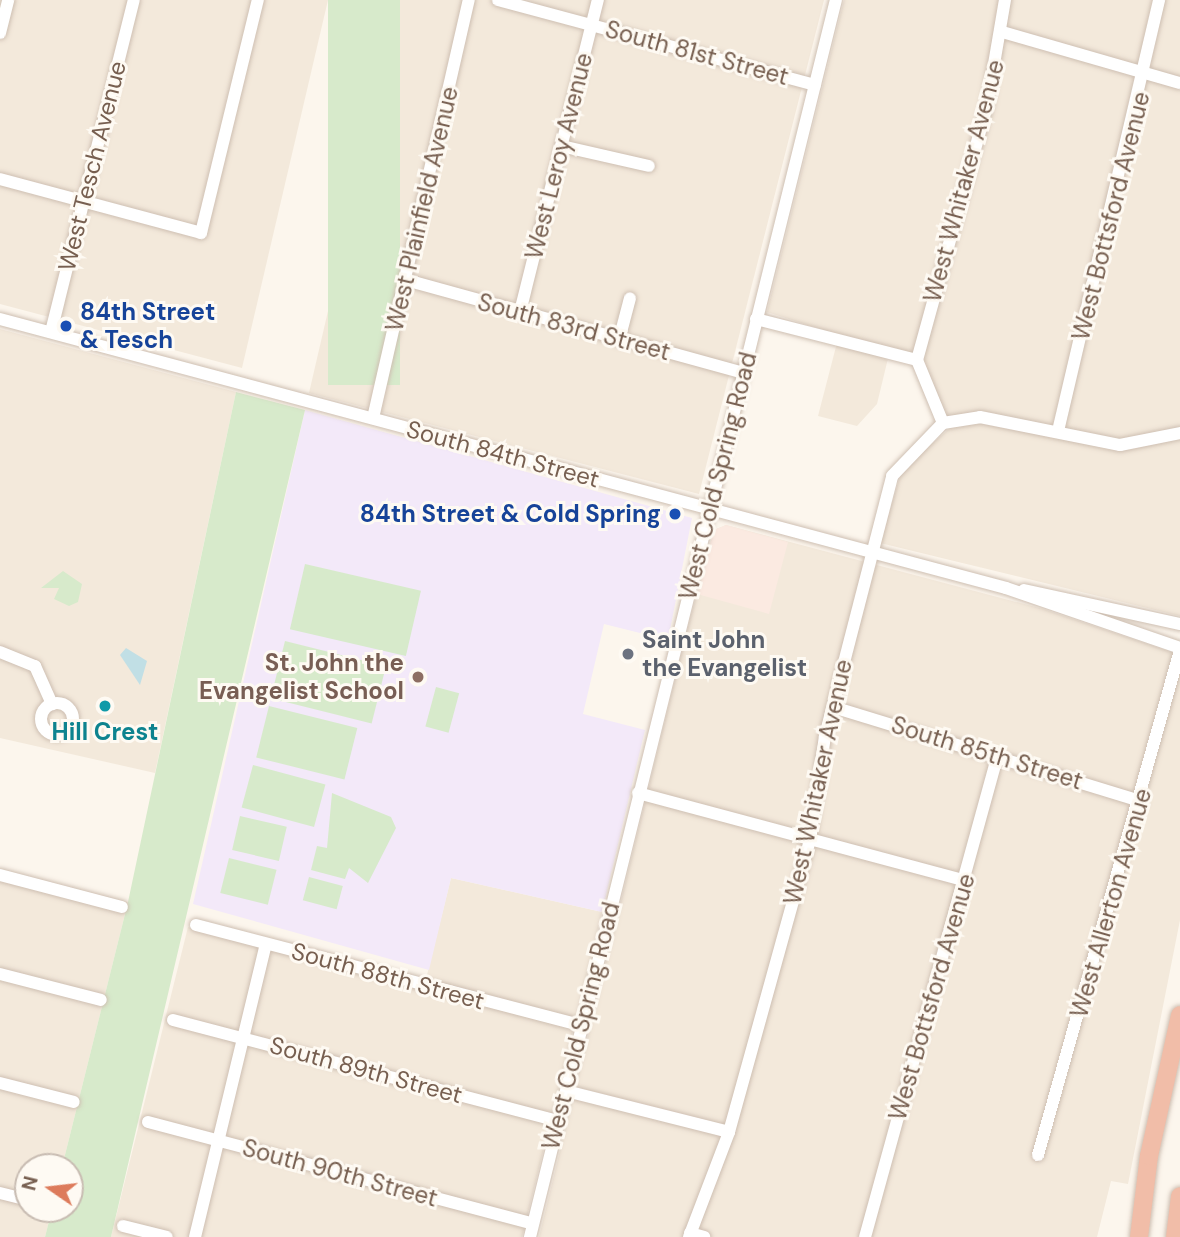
<!DOCTYPE html>
<style>
body{margin:0}
#map{position:relative;width:1180px;height:1237px;overflow:hidden;background:#fcf6ed;font-family:"DM Sans",sans-serif}
div>[style]{position:absolute}
[style*='--x']{left:calc(var(--x)*1px);top:calc(var(--y)*1px);width:calc(var(--w)*1px);rotate:calc(var(--a)*1deg)}
.residential>*{inset:0;background:#f3e9db}
.commercial>*{inset:0;background:#fbeae1}
.education>*{inset:0;background:#f3e9f9}
.green>*{inset:0;background:#d7eacb;transform-origin:0 0}
.water>*{inset:0;background:#c1dfe5}
.roads{filter:drop-shadow(0 0 2px #cebfb2) drop-shadow(0 0 2px #cebfb2)}
.minor>*{height:12px;margin:-6px;padding:0 6px;transform-origin:6px;border-radius:6px;background:#fff}
.minor>.ring{margin:-6px;padding:0;box-sizing:content-box;background:none;border:12px solid #fff;border-radius:50%}
.highway>*{height:18px;margin:-9px;padding:0 9px;transform-origin:9px;border-radius:9px;background:#f1bda8}
.dots>*{width:19px;height:19px;translate:-50% -50%;box-sizing:border-box;border:4px solid #fefaf3;border-radius:50%}
span{translate:-50% -50%;white-space:nowrap;text-align:center;line-height:1.15;-webkit-text-stroke:6px #fefaf3;paint-order:stroke}
.street-label{font-size:24px;color:#775f50}
.transit-label{font-size:24px;color:#164399;font-weight:700}
.left{translate:0 -50%;text-align:left}
.right{translate:-100% -50%;text-align:right}
.worship-label{font-size:24px;color:#5b616d;font-weight:700}
.education-label{font-size:24px;color:#785e54;font-weight:700}
.culture-label{font-size:24px;color:#0d838f;font-weight:700}
.north{position:absolute;left:14px;top:1153px;width:70px;height:70px;box-sizing:border-box;background:#fefaf3;border:2px solid #c8bcb2;border-radius:50%;rotate:284deg;font-size:19px;font-weight:700;line-height:28px;text-align:center;color:#775f50}
.north::after{content:'';display:block;margin:auto;width:24px;height:32px;background:#dd7b5b;clip-path:polygon(50% 0,100% 100%,50% 72%,0 100%)}
</style>
<div id="map">
<div class="residential">
<i style="clip-path:polygon(0 0,328px 0,242px 368px,0 304px)"></i>
<i style="clip-path:polygon(400px 0,824px 0,699px 494px,309px 393px)"></i>
<i style="clip-path:polygon(844px 0,1180px 0,1180px 616px,880px 543px,902px 470px,949px 429px,926px 366px,890px 350px,877px 404px,857px 426px,818px 416px,839px 335px,767px 312px)"></i>
<i style="clip-path:polygon(0 329px,236px 392px,155px 773px,0 738px)"></i>
<i style="clip-path:polygon(726px 525px,1043px 609px,1180px 655px,1180px 920px,1128px 1184px,1111px 1181px,1097px 1237px,539px 1237px,688px 626px,714px 530px)"></i>
<i style="clip-path:polygon(0 869px,128px 902px,62px 1167px,28px 1167px,28px 1209px,52px 1209px,45px 1237px,0 1237px)"></i>
<i style="clip-path:polygon(451px 878px,602px 912px,522px 1237px,111px 1237px,188px 927px,423px 991px)"></i>
</div>
<div class="commercial">
<i style="clip-path:polygon(726px 525px,788px 542px,769px 614px,697px 594px,714px 530px)"></i>
</div>
<div class="education">
<i style="clip-path:polygon(305px 410px,692px 518px,668px 640px,604px 624px,583px 714px,645px 730px,602px 912px,451px 878px,429px 970px,193px 904px)"></i>
</div>
<div class="green">
<i style="left:328px;top:0;width:72px;height:385px"></i>
<i style="clip-path:polygon(236px 392px,305px 410px,111px 1237px,45px 1237px,52px 1209px,70px 1209px,70px 1167px,62px 1167px,128px 902px)"></i>
<i style="left:305px;top:564px;width:119px;height:67px;rotate:13deg"></i>
<i style="clip-path:polygon(63px 571px,82px 584px,78px 602px,69px 606px,54px 599px,59px 588px,41px 588px)"></i>
<i style="left:285px;top:641px;width:104px;height:59px;rotate:14deg"></i>
<i style="left:436px;top:687px;width:24px;height:41px;rotate:15deg"></i>
<i style="left:269px;top:706px;width:91px;height:53px;rotate:14deg"></i>
<i style="left:253px;top:765px;width:75px;height:44px;rotate:15deg"></i>
<i style="clip-path:polygon(332px 793px,391px 817px,396px 828px,368px 883px,349px 868px,345px 879px,311px 870px,317px 846px,327px 848px)"></i>
<i style="left:240px;top:816px;width:48px;height:35px;rotate:13deg"></i>
<i style="left:229px;top:858px;width:49px;height:36px;rotate:14deg"></i>
<i style="left:309px;top:877px;width:35px;height:24px;rotate:15deg"></i>
</div>
<div class="water">
<i style="clip-path:polygon(126px 648px,147px 661px,140px 685px,120px 655px)"></i>
</div>
<div class="roads">
<div class="minor">
<i style="--x:498;--y:0;--w:328;--a:15"></i>
<i style="--x:1002;--y:32;--w:185;--a:16"></i>
<i style="--x:0;--y:33;--w:34;--a:-76"></i>
<i style="--x:561;--y:146;--w:90;--a:12.8"></i>
<i style="--x:0;--y:179;--w:208;--a:15"></i>
<i style="--x:201;--y:233;--w:240;--a:-76.3"></i>
<i style="--x:406;--y:280;--w:350;--a:15.4"></i>
<i style="--x:520;--y:312;--w:322;--a:-76"></i>
<i style="--x:0;--y:319;--w:1041;--a:14.97"></i>
<i style="--x:1006;--y:588;--w:184;--a:19"></i>
<i style="--x:756;--y:319;--w:166;--a:14.3"></i>
<i style="--x:917;--y:360;--w:68;--a:67.6"></i>
<i style="--x:51;--y:332;--w:342;--a:-76"></i>
<i style="--x:619;--y:340;--w:43;--a:-75.3"></i>
<i style="--x:917;--y:360;--w:264;--a:-74.6"></i>
<i style="--x:987;--y:105;--w:107;--a:-80.3"></i>
<i style="--x:373;--y:418;--w:429;--a:-77.1"></i>
<i style="--x:1058;--y:431;--w:443;--a:-76.8"></i>
<i style="--x:1024;--y:590;--w:160;--a:12.3"></i>
<i style="--x:0;--y:652;--w:38;--a:22"></i>
<i style="--x:35;--y:666;--w:42;--a:65.9"></i>
<i class="ring" style="left:41px;top:703px;width:20px;height:20px"></i>
<i style="--x:833;--y:707;--w:322;--a:17"></i>
<i style="--x:638;--y:793;--w:340;--a:15"></i>
<i style="--x:0;--y:875;--w:126;--a:14.7"></i>
<i style="--x:196;--y:925;--w:398;--a:14.6"></i>
<i style="--x:0;--y:974;--w:104;--a:14.4"></i>
<i style="--x:173;--y:1020;--w:398;--a:14.7"></i>
<i style="--x:0;--y:1083;--w:76;--a:14.4"></i>
<i style="--x:566;--y:1091;--w:168;--a:14.1"></i>
<i style="--x:148;--y:1122;--w:398;--a:14.8"></i>
<i style="--x:1038;--y:1155;--w:525;--a:-74.29"></i>
<i style="--x:0;--y:1193;--w:29;--a:14"></i>
<i style="--x:123;--y:1226;--w:45;--a:14"></i>
<i style="--x:690;--y:1233;--w:15;--a:16"></i>
<i style="--x:195;--y:1237;--w:301;--a:-76.4"></i>
<i style="--x:530;--y:1237;--w:1274;--a:-76.11"></i>
<i style="--x:689;--y:1237;--w:112;--a:-69.1"></i>
<i style="--x:729;--y:1132;--w:303;--a:-74.5"></i>
<i style="--x:810;--y:840;--w:105;--a:-81.8"></i>
<i style="--x:825;--y:736;--w:268;--a:-75.5"></i>
<i style="--x:892;--y:476;--w:74;--a:-46.1"></i>
<i style="--x:943;--y:423;--w:37;--a:-9"></i>
<i style="--x:980;--y:417;--w:143;--a:11.3"></i>
<i style="--x:1120;--y:445;--w:61;--a:-11.3"></i>
<i style="--x:865;--y:1237;--w:498;--a:-74.6"></i>
</div>
<div class="highway">
<i style="--x:1139;--y:1237;--w:82;--a:-83"></i>
<i style="--x:1149;--y:1156;--w:144;--a:-77.6"></i>
<i style="--x:1175;--y:1237;--w:41;--a:-83"></i>
</div>
</div>
<div class="dots">
<i style="left:66px;top:326px;background:#1a4fb4"></i>
<i style="left:675px;top:514px;background:#1a4fb4"></i>
<i style="left:628px;top:654px;background:#6b7280"></i>
<i style="left:418px;top:677px;background:#8d6e63"></i>
<i style="left:105px;top:706px;background:#0f9aa8"></i>
</div>
<div class="street-label">
<span style="left:697px;top:53px;rotate:15deg">South 81st Street</span>
<span style="left:559px;top:156px;rotate:-76deg">West Leroy Avenue</span>
<span style="left:92px;top:166px;rotate:-76deg">West Tesch Avenue</span>
<span style="left:964px;top:181px;rotate:-75deg">West Whitaker Avenue</span>
<span style="left:422px;top:209px;rotate:-77deg">West Plainfield Avenue</span>
<span style="left:1111px;top:216px;rotate:-76deg">West Bottsford Avenue</span>
<span style="left:574px;top:327px;rotate:15deg">South 83rd Street</span>
<span style="left:503px;top:454px;rotate:15deg">South 84th Street</span>
<span style="left:718px;top:476px;rotate:-76deg">West Cold Spring Road</span>
<span style="left:987px;top:753px;rotate:17deg">South 85th Street</span>
<span style="left:818px;top:782px;rotate:-78deg">West Whitaker Avenue</span>
<span style="left:1111px;top:903px;rotate:-74deg">West Allerton Avenue</span>
<span style="left:388px;top:976px;rotate:15deg">South 88th Street</span>
<span style="left:932px;top:997px;rotate:-74deg">West Bottsford Avenue</span>
<span style="left:581px;top:1026px;rotate:-76deg">West Cold Spring Road</span>
<span style="left:366px;top:1070px;rotate:15deg">South 89th Street</span>
<span style="left:340px;top:1173px;rotate:15deg">South 90th Street</span>
</div>
<div class="transit-label">
<span class="left" style="left:80px;top:326px">84th Street<br>&amp; Tesch</span>
<span class="right" style="left:661px;top:514px">84th Street &amp; Cold Spring</span>
</div>
<div class="worship-label">
<span class="left" style="left:642px;top:654px">Saint John<br>the Evangelist</span>
</div>
<div class="education-label">
<span class="right" style="left:404px;top:677px">St. John the<br>Evangelist School</span>
</div>
<div class="culture-label">
<span style="left:105px;top:732px">Hill Crest</span>
</div>
<div class="north">N</div>
</div>
